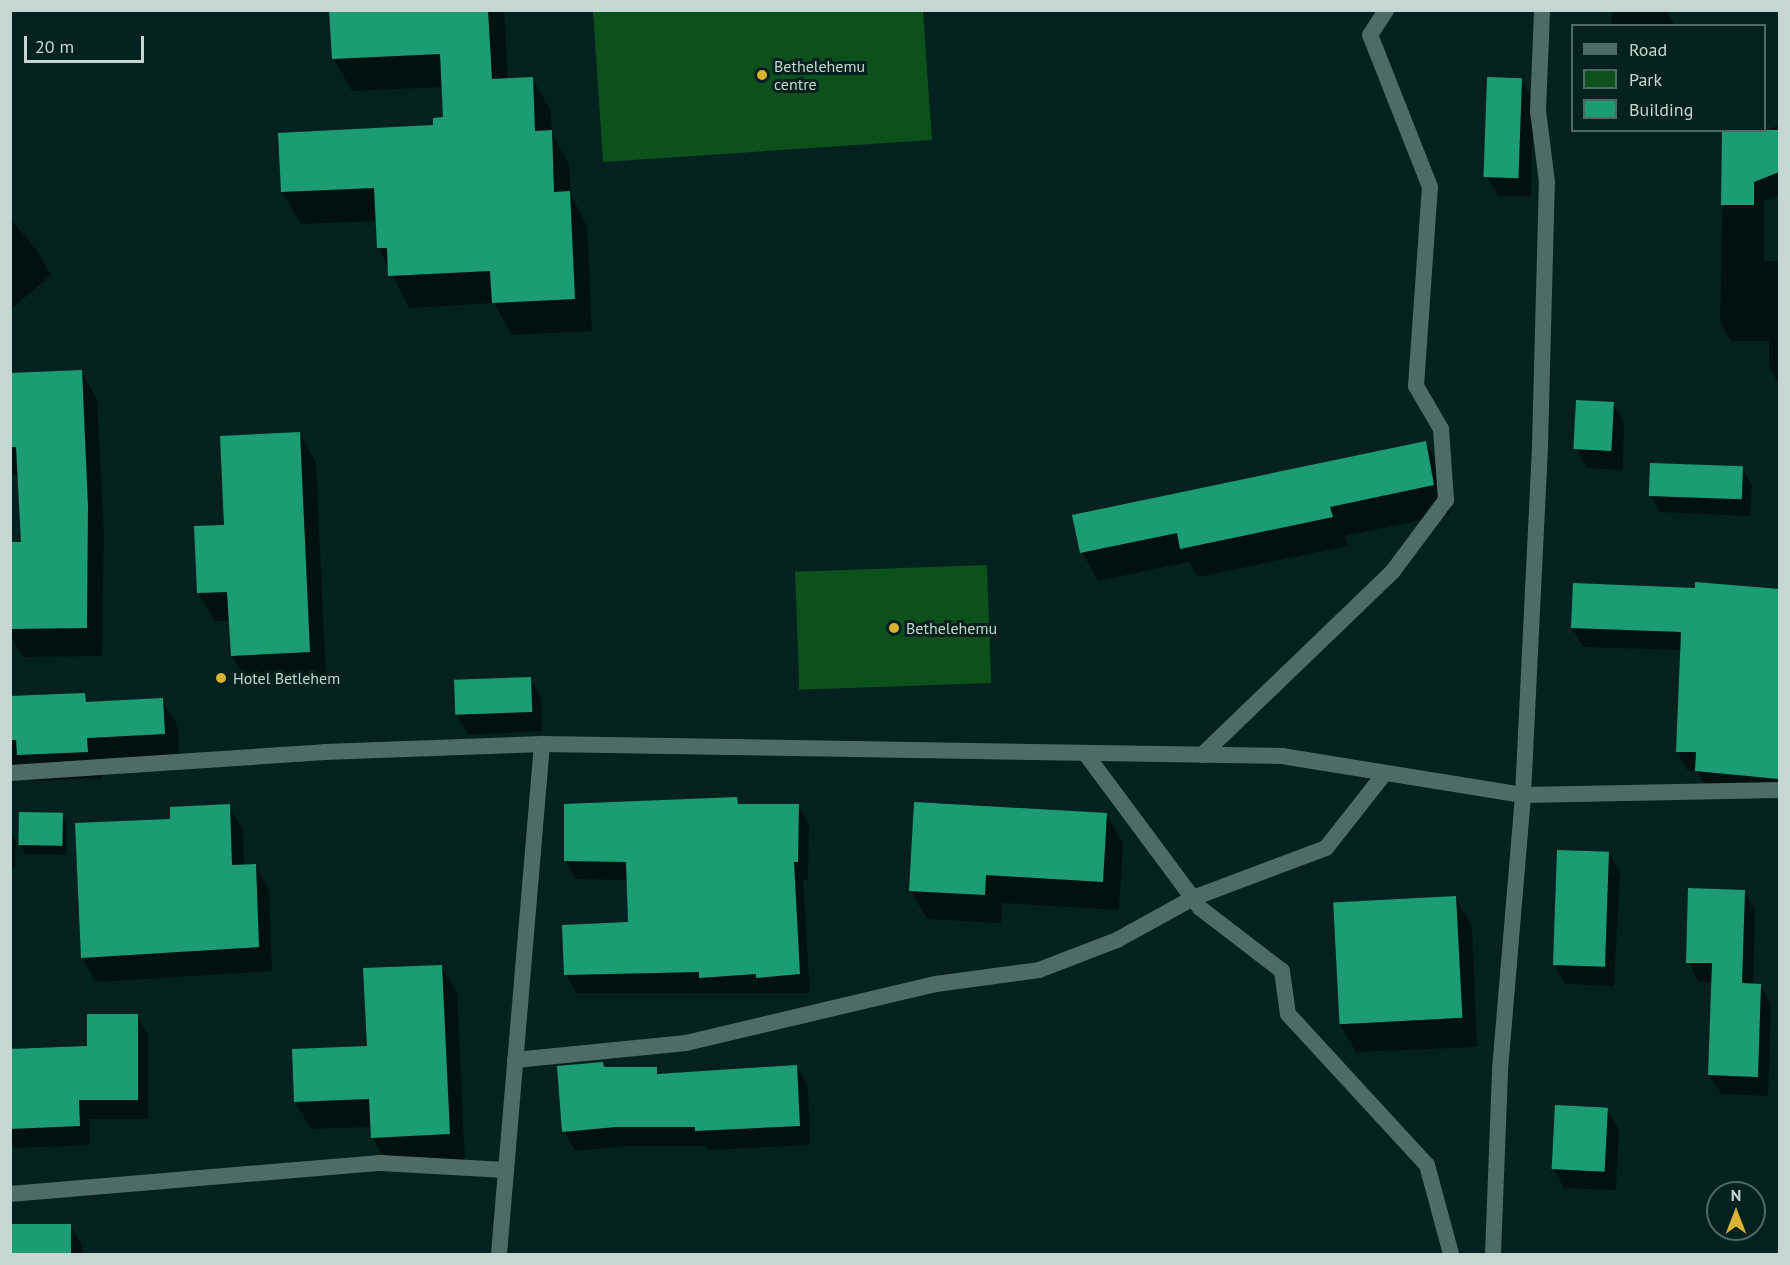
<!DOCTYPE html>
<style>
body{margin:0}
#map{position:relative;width:1790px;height:1265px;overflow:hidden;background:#03211e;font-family:"PT Sans",sans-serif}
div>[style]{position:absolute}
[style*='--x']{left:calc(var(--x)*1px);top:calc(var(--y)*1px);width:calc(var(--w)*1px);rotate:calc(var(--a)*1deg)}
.green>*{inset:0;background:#0c511c;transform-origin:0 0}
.shadow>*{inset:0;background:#0007}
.building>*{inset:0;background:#1b9c73;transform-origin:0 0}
.minor>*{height:16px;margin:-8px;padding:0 8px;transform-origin:8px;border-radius:8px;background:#4d6c67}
.dots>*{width:16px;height:16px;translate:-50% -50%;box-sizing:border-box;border:3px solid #03211e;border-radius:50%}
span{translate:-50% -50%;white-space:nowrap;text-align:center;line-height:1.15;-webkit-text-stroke:6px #03211e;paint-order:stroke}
.poi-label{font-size:16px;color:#c6d6d3}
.left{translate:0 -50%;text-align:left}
.frame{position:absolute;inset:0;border:12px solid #c6d6d3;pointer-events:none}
.legend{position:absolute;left:1571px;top:24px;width:195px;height:108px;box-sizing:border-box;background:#03211e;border:2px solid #516966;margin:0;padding:8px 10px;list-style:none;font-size:18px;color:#c6d6d3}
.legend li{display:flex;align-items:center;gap:12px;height:30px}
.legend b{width:30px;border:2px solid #516966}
.north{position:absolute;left:1706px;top:1181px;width:60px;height:60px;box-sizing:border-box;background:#03211e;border:2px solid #516966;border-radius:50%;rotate:0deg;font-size:16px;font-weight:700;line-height:24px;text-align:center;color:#c6d6d3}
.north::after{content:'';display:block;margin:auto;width:21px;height:27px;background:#dab333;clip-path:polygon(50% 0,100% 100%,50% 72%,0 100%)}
.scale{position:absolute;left:24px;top:36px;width:120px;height:27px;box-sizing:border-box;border:3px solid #c6d6d3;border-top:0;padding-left:8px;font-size:18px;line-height:21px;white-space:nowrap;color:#c6d6d3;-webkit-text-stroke:4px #03211e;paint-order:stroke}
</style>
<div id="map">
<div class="green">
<i style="clip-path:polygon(593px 11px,923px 11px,932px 140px,603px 162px)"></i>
<i style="left:987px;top:565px;width:118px;height:192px;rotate:88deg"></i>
</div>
<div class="shadow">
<i style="clip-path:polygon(331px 10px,504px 10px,508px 79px,532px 78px,551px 111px,552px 133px,569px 164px,571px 196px,587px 225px,592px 331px,512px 335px,494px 303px,409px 308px,378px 247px,377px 221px,301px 224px,282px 192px,435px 127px,444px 119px,443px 87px,352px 91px,333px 58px)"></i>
<i style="clip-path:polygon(1612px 11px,1667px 11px,1675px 26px,1611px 26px)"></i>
<i style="clip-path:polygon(1521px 80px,1533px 99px,1531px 196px,1498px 196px,1487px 176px)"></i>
<i style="clip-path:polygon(1780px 125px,1780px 195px,1764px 201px,1764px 261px,1780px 261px,1780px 386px,1769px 367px,1769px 341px,1731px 341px,1720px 322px,1724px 131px,1762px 132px)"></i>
<i style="clip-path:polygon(10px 219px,34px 246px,51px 275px,10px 310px)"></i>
<i style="clip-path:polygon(81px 371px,97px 399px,104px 535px,102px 656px,23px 657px,10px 635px,10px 543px,23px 543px,19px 475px,10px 475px,10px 375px)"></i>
<i style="clip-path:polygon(1613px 403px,1624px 423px,1623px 470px,1587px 468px,1576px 449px)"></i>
<i style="clip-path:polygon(299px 434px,316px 462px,326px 681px,249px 684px,232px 656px,230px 621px,215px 621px,198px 593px,225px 526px)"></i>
<i style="clip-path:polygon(1426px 442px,1442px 471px,1450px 514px,1345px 536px,1348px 546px,1198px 577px,1189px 562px,1098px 581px,1082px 552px)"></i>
<i style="clip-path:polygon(1742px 468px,1752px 485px,1750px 516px,1660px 512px,1650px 495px)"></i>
<i style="clip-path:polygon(1696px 584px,1780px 590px,1780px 797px,1708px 790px,1697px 771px,1688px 771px,1677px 752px,1682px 650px,1583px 647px,1572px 628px,1574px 585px,1696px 589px)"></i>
<i style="clip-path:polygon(530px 678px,541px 698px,542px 731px,468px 735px,457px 715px)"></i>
<i style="clip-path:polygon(84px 694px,90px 703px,162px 700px,178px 726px,179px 760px,102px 764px,102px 778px,34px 781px,25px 766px,10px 767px,10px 698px)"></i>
<i style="clip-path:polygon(736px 799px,740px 806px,798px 806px,809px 824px,808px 880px,803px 880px,810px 993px,576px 993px,566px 975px,630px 924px,628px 880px,576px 879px,565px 861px)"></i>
<i style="clip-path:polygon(229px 806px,243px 830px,244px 866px,255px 865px,269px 890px,272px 971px,96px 982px,82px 957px,172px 821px)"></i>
<i style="clip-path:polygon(1106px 814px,1123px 843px,1119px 910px,1002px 903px,1001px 923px,927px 919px,911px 891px)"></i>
<i style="clip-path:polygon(62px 815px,67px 824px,66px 855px,25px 854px,19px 844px)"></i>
<i style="clip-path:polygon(10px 830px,16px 840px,15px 869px,10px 869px)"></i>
<i style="clip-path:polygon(1609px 853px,1620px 873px,1614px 986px,1565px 984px,1554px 964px)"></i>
<i style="clip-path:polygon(1744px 891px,1755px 911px,1753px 985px,1760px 985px,1771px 1005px,1768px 1096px,1721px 1094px,1709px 1075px,1713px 982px,1699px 982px,1688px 962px)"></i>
<i style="clip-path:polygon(1455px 897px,1472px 926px,1477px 1047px,1356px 1052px,1339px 1023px)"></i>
<i style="clip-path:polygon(441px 966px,457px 993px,465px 1161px,388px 1164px,372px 1137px,372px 1127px,311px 1129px,295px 1102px,294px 1050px,368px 1047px)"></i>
<i style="clip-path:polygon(137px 1016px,148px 1035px,148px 1119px,89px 1119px,90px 1145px,15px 1148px,10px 1141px,10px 1050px,88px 1047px)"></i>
<i style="clip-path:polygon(602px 1064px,605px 1068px,657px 1068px,660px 1075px,797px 1067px,808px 1086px,810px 1145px,708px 1150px,705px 1146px,628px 1146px,575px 1151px,564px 1131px)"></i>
<i style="clip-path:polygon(1607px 1109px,1619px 1129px,1616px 1190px,1564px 1188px,1553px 1168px)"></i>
<i style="clip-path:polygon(10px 1225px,70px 1225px,82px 1245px,82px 1254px,10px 1254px)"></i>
</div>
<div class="building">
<i style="clip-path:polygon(329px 10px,488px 10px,492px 79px,533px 77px,535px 131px,552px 130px,554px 192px,570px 191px,575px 299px,492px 303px,490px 271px,388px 276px,387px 248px,377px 248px,374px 188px,281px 192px,278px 133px,433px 125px,433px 118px,443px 117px,440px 54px,332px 59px)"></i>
<i style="left:1487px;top:77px;width:35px;height:100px;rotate:2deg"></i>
<i style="clip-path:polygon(1722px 130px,1779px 130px,1779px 172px,1754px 182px,1754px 205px,1721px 205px)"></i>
<i style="clip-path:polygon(82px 370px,88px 506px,87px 628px,10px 629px,10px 542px,21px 542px,16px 447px,10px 447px,10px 373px)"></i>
<i style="left:1576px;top:400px;width:38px;height:49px;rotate:3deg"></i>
<i style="clip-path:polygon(300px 432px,310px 652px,231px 656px,227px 592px,197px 593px,194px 526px,224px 525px,220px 436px)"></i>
<i style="clip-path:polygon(1426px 441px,1434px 485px,1330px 507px,1333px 517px,1180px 549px,1177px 533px,1080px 553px,1072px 515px)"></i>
<i style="left:1650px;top:463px;width:93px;height:33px;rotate:2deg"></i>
<i style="clip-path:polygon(1695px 582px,1779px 589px,1779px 779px,1695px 771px,1696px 752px,1676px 752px,1681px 632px,1571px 628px,1573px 583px,1695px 588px)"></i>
<i style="left:531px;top:677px;width:35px;height:77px;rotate:88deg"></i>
<i style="clip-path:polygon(85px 693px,86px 702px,163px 698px,165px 734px,87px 738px,88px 752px,17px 755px,16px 740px,10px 740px,10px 696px)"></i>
<i style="clip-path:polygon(737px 797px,738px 804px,799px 804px,798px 862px,794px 862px,800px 974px,756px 978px,756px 974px,699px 978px,699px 972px,564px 975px,562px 925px,628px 922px,626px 862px,564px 861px,564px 804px)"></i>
<i style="clip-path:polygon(914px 802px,1107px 813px,1103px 882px,986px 875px,985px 895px,909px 891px)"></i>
<i style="clip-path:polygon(230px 804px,232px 865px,256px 864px,259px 947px,81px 958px,75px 823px,170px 819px,170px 807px)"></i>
<i style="left:19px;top:812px;width:44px;height:33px;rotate:1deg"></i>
<i style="left:1557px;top:850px;width:52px;height:115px;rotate:2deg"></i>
<i style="clip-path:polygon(1688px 888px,1745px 890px,1742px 983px,1761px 984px,1758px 1077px,1708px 1075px,1712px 963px,1686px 963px)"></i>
<i style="left:1456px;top:896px;width:122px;height:123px;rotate:87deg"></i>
<i style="clip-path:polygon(442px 965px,450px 1134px,371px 1138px,369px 1099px,294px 1102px,292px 1049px,367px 1046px,363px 968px)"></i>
<i style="clip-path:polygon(87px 1014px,138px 1014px,138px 1100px,79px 1100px,80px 1126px,10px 1129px,10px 1049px,87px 1046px)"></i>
<i style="clip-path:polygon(603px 1062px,604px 1067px,657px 1067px,657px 1074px,797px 1065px,800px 1126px,695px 1131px,695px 1127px,616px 1127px,562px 1132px,557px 1066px)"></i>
<i style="left:1555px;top:1105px;width:53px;height:64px;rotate:3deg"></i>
<i style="left:10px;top:1224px;width:61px;height:30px"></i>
</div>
<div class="minor">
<i style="--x:1085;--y:753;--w:193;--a:53.4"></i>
<i style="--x:1200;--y:908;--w:103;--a:37.5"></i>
<i style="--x:1282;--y:971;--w:43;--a:82.1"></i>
<i style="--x:1288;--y:1014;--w:205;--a:47.4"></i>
<i style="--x:1427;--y:1165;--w:92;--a:74.9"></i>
<i style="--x:1202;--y:755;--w:265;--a:-43.9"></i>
<i style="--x:1393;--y:571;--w:89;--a:-53.3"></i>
<i style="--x:1446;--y:500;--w:71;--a:-94"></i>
<i style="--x:1441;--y:429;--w:50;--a:-120.2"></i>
<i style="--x:1416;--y:386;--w:199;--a:-86"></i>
<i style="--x:1430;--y:187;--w:163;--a:-111.5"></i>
<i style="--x:1370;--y:35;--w:30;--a:-57"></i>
<i style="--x:10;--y:773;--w:315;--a:-3.8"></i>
<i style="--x:324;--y:752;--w:218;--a:-2.1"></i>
<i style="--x:542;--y:744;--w:740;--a:0.93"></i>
<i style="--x:1282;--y:756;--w:244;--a:9.2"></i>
<i style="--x:1523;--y:795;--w:257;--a:-1.1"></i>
<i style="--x:515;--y:1060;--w:172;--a:-5.7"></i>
<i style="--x:686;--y:1043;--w:257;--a:-13.3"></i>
<i style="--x:936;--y:984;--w:104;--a:-7.7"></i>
<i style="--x:1039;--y:970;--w:84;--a:-21"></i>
<i style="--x:1117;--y:940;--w:87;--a:-28.9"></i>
<i style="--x:1193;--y:898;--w:142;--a:-20.6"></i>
<i style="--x:1326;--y:848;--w:95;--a:-51.8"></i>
<i style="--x:10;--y:1194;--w:372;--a:-4.8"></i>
<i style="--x:381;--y:1163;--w:124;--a:3.2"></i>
<i style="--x:499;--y:1254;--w:512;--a:-85.18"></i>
<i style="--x:1493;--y:1254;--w:184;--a:-87.8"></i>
<i style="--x:1500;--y:1070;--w:276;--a:-85.2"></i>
<i style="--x:1523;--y:795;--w:350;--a:-87.2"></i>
<i style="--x:1540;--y:445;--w:263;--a:-88.5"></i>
<i style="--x:1547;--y:182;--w:72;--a:-97.2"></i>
<i style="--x:1538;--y:111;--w:101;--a:-87.7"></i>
</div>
<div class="dots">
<i style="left:762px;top:75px;background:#dab333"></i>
<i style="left:894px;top:628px;background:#dab333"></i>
<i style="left:221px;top:678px;background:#dab333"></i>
</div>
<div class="poi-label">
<span class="left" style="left:774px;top:75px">Bethelehemu<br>centre</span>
<span class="left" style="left:906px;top:628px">Bethelehemu</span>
<span class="left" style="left:233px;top:678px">Hotel Betlehem</span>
</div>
<div class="frame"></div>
<ul class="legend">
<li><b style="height:8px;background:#4d6c67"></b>Road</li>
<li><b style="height:16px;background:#0c511c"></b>Park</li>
<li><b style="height:16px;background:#1b9c73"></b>Building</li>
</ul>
<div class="north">N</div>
<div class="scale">20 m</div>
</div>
